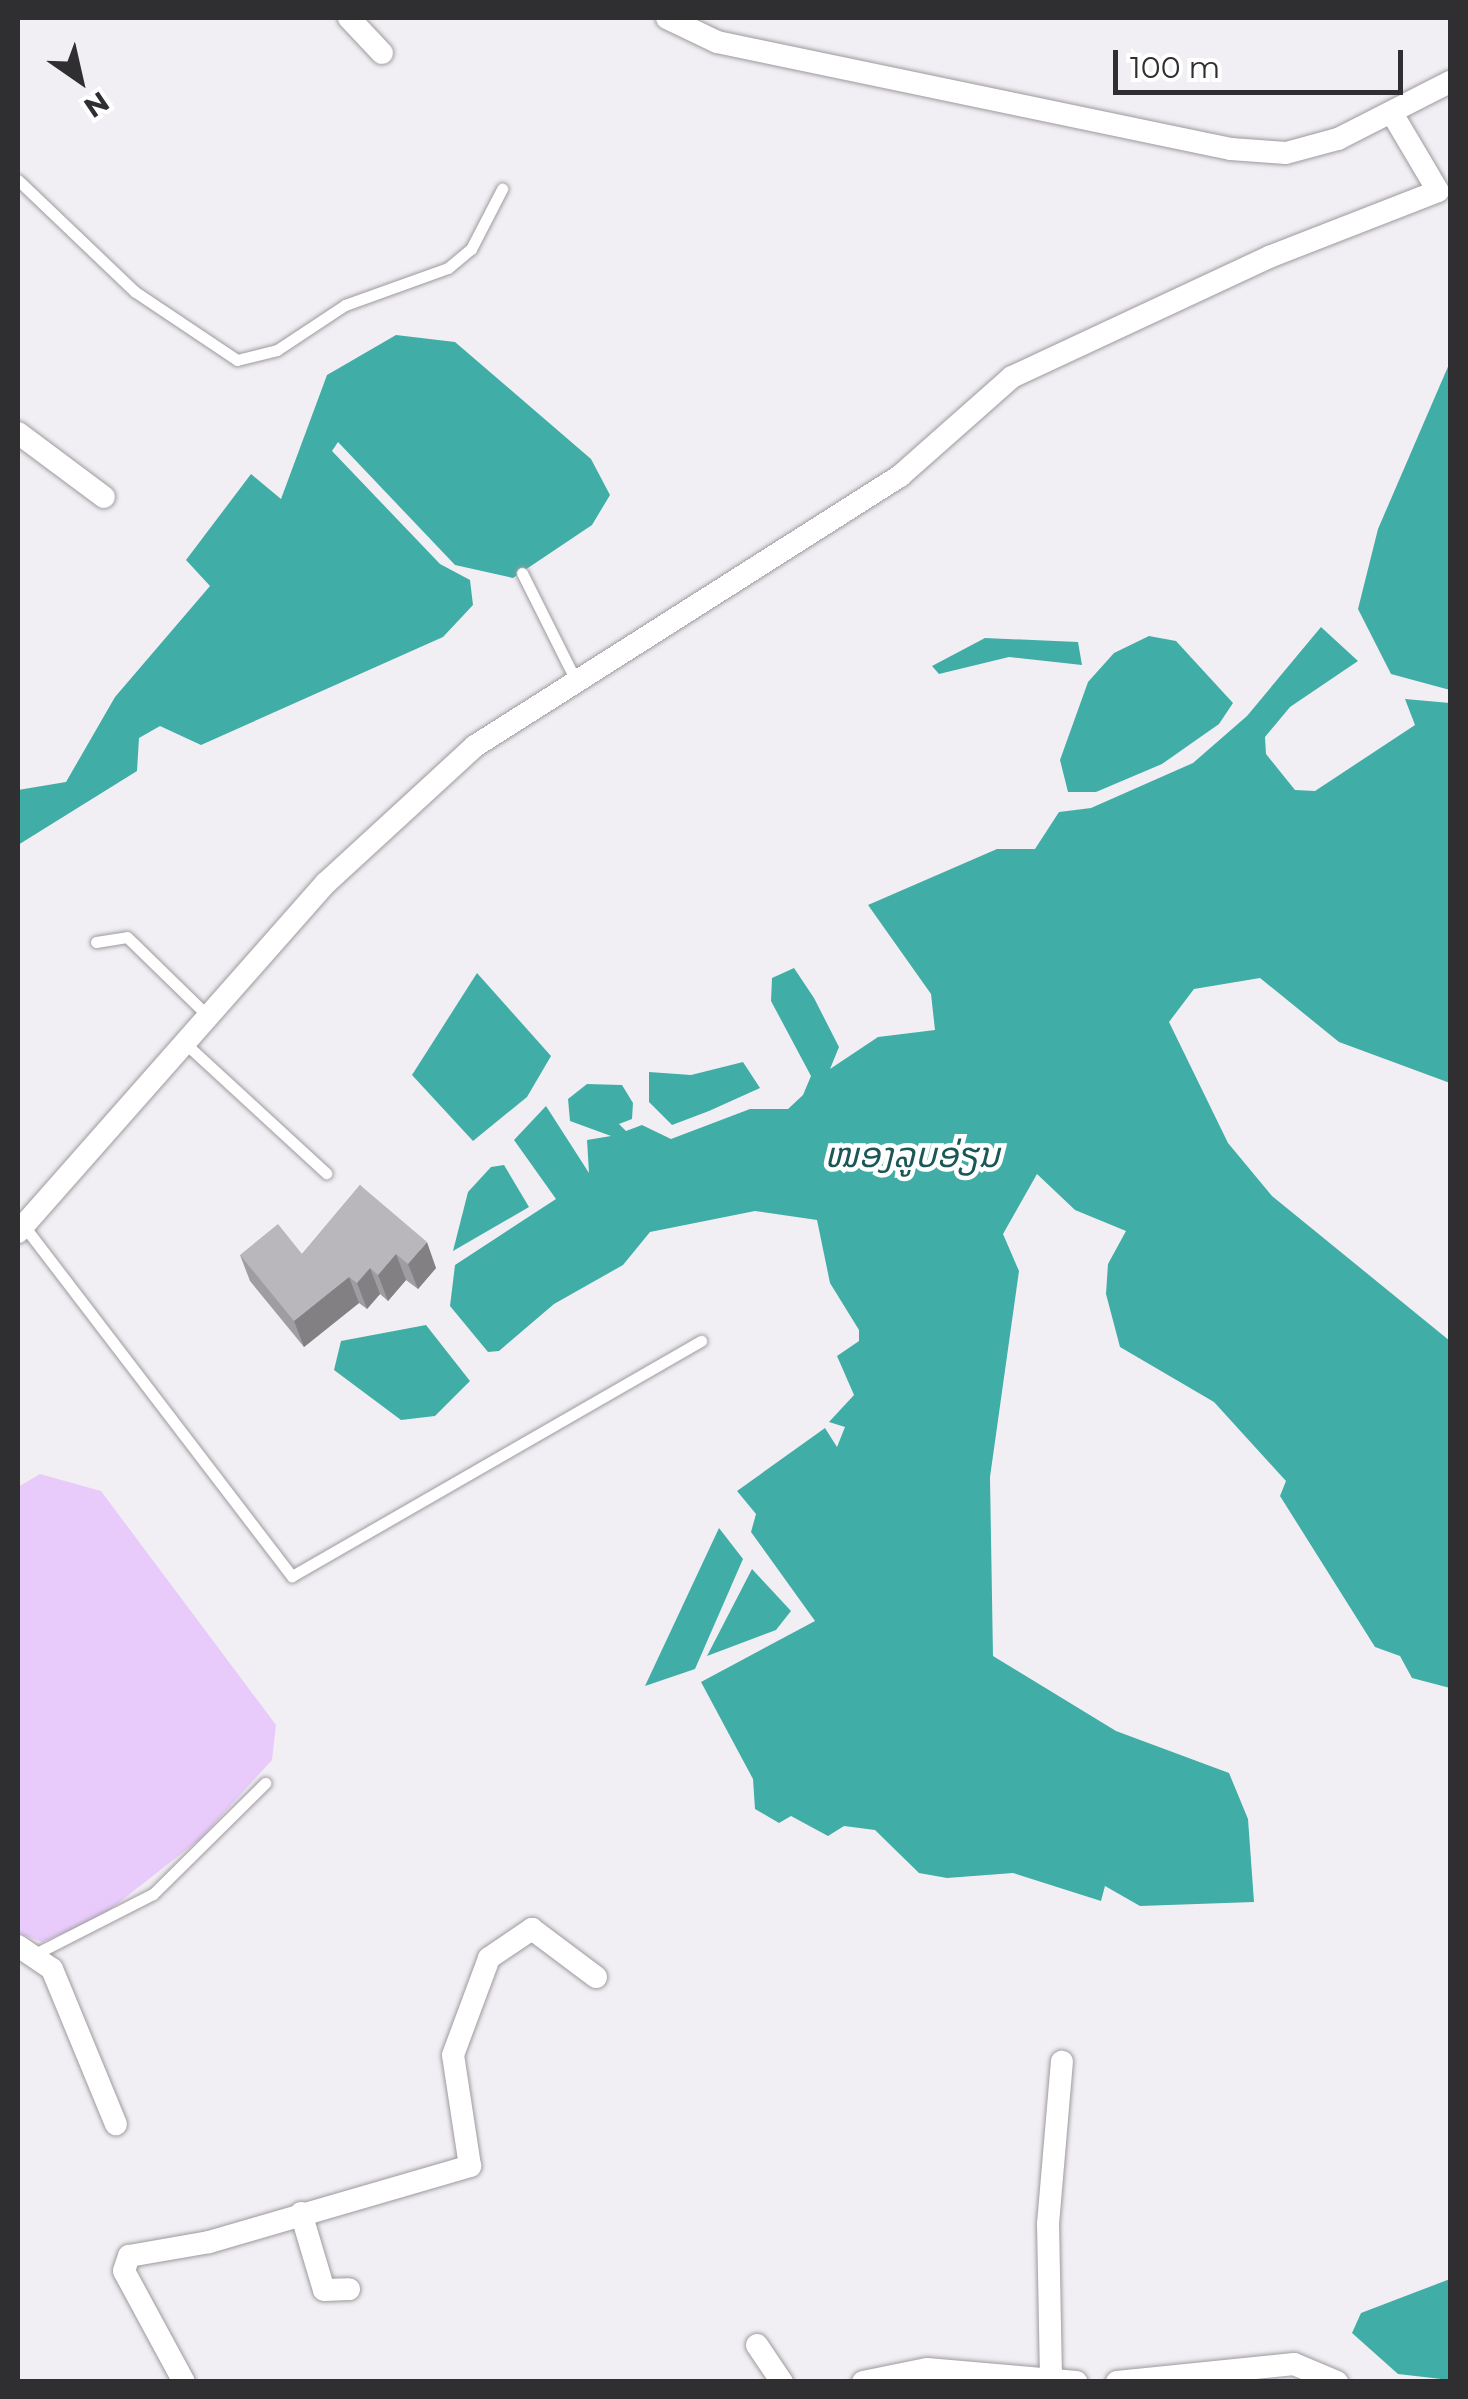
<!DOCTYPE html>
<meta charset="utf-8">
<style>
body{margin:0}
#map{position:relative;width:1468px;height:2399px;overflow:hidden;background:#f2eff4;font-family:Montserrat,"Noto Sans Lao",sans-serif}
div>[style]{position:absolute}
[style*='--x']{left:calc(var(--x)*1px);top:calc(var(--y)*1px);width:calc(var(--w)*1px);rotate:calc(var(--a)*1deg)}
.green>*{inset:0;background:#e8cbfb}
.water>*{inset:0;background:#40aea7}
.roads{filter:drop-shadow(0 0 2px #9d9a9e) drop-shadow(0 0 2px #9d9a9e)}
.lane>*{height:11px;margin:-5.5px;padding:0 5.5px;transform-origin:5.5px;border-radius:5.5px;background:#fff}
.street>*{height:22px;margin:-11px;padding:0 11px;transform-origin:11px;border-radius:11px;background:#fff}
.wall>*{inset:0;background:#9f9da1}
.shaded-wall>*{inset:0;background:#828083}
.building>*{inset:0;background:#b9b7bb}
span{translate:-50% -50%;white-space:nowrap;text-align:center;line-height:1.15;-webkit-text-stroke:9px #fff;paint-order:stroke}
.water-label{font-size:35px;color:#1b5754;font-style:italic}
.frame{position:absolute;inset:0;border:20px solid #2f2e30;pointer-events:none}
.north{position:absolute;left:30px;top:30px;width:100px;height:100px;-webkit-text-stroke:8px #fff;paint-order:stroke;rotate:146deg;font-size:28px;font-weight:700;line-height:40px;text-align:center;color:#2f2e30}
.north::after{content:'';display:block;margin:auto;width:35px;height:45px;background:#2f2e30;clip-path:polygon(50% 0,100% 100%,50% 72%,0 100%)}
.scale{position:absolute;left:1113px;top:50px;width:290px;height:45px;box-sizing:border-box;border:5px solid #2f2e30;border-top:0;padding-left:12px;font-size:30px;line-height:35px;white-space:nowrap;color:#2f2e30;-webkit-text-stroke:8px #fff;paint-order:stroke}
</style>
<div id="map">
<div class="green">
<i style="clip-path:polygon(40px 1474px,101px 1491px,276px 1725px,272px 1760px,200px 1839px,98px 1919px,42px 1942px,18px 1933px,18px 1487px)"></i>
</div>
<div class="water">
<i style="clip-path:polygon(396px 335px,455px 342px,591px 459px,610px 495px,592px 525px,513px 578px,455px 565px,338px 442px,332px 451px,440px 564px,470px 580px,473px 605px,443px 637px,201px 745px,160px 726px,139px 738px,137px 771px,18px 845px,18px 790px,66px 782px,115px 697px,210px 586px,186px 560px,251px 474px,281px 499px,327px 375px)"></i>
<i style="clip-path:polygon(1450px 362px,1450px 690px,1391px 674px,1358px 609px,1378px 529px)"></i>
<i style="clip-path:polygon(1321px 627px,1358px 661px,1290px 707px,1265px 737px,1266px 754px,1295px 790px,1315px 791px,1415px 725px,1405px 699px,1450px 703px,1450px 1083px,1339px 1042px,1260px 978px,1194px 989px,1169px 1022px,1228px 1143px,1272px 1196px,1450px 1341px,1450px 1688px,1412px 1678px,1400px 1656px,1375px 1647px,1280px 1496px,1286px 1481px,1214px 1402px,1120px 1347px,1106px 1294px,1108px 1264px,1126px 1231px,1075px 1210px,1037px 1174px,1003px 1234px,1019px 1271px,990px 1477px,993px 1656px,1116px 1731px,1229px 1773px,1248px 1819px,1254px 1902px,1140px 1906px,1105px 1886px,1101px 1901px,1013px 1873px,947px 1878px,919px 1873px,875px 1830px,844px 1826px,828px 1836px,791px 1816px,779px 1823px,755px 1809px,753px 1779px,701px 1682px,815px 1621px,751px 1532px,756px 1514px,737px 1491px,825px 1428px,837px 1447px,845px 1427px,829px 1422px,854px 1395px,837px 1356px,859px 1341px,859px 1330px,830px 1283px,817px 1220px,755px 1211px,650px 1232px,623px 1265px,554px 1304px,499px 1351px,488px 1352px,450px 1306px,455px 1265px,556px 1199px,514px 1140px,546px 1106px,589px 1173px,587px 1140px,611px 1136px,570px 1121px,568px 1099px,587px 1084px,622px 1085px,633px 1103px,632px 1119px,619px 1124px,626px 1131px,642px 1125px,671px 1139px,750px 1109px,788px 1109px,803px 1095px,811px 1076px,771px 1001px,772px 978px,794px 968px,814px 998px,839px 1047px,830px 1069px,878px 1037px,935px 1030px,931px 994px,868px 905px,997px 849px,1035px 849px,1059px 812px,1091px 808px,1193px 763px,1247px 716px)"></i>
<i style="clip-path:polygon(1149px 636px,1176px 641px,1233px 703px,1219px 724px,1162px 764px,1096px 792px,1068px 792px,1060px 760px,1088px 682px,1114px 653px)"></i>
<i style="clip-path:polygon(985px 638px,1078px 642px,1082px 665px,1009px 657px,939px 674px,932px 666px)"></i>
<i style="clip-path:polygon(477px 973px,551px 1056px,527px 1097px,473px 1141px,412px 1075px)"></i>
<i style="clip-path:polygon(743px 1062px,760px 1088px,709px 1111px,672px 1125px,649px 1102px,649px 1072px,691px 1075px)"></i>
<i style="clip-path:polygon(504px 1165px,529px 1207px,453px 1251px,468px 1192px,491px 1167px)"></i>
<i style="clip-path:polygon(426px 1325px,470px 1381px,435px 1416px,401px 1420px,334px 1370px,341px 1341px)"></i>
<i style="clip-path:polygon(719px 1528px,743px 1559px,695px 1669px,645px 1686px)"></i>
<i style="clip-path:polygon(752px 1569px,791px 1611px,776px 1630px,707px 1656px)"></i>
<i style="clip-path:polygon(1450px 2279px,1450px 2380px,1398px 2374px,1352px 2333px,1361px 2313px)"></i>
</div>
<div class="roads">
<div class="lane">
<i style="--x:18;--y:180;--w:161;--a:43.7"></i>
<i style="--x:134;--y:291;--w:124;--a:33.8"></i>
<i style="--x:237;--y:360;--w:41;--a:-14"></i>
<i style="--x:277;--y:350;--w:82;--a:-33.5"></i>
<i style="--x:345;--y:305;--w:109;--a:-19.8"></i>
<i style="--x:448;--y:268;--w:30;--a:-40"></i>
<i style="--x:471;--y:249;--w:68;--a:-62.7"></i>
<i style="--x:522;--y:573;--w:123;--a:63.4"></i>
<i style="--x:96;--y:942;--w:31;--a:-9"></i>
<i style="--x:127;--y:937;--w:113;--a:44.3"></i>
<i style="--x:188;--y:1046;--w:188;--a:42.6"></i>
<i style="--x:24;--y:1226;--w:441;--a:52.6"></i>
<i style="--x:292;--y:1576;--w:472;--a:-29.9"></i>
<i style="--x:37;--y:1953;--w:130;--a:-27"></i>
<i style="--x:153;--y:1894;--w:158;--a:-44.7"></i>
</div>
<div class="street">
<i style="--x:349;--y:18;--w:48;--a:46.7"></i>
<i style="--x:667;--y:18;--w:55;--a:25.6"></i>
<i style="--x:717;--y:42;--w:525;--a:11.76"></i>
<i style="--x:1231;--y:149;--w:55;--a:4.2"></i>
<i style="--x:1286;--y:153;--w:54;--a:-15.1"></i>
<i style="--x:1338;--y:139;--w:126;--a:-27"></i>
<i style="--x:18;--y:433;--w:107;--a:36.7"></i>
<i style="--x:18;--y:1232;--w:465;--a:-48.6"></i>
<i style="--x:326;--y:883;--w:202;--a:-42.6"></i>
<i style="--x:475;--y:746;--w:504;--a:-32.43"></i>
<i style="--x:900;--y:476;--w:149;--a:-41.5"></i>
<i style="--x:1012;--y:377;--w:284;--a:-25"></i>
<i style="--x:1269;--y:257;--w:181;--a:-21.3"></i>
<i style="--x:1438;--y:191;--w:88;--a:-120.6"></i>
<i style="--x:18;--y:1946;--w:41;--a:34.1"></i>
<i style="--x:52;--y:1969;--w:168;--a:67.6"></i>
<i style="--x:301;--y:2213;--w:80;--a:73.4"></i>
<i style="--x:324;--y:2290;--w:25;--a:-2"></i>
<i style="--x:757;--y:2345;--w:45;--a:56"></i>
<i style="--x:1051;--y:2378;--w:154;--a:-91.1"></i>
<i style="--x:1048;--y:2224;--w:163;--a:-85.1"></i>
<i style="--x:184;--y:2382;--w:126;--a:-118.4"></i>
<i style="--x:124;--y:2271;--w:16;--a:-72"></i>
<i style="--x:129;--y:2256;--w:81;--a:-9.9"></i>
<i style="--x:209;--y:2242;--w:272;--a:-16.2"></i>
<i style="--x:470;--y:2166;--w:112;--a:-98.7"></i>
<i style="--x:453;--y:2055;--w:103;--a:-69.6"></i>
<i style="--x:489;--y:1958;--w:52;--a:-34"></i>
<i style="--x:532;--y:1929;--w:80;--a:36.9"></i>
<i style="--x:863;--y:2382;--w:65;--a:-11.5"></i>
<i style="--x:927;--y:2369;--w:150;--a:5"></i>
<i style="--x:1117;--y:2382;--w:178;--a:-5.8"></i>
<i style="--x:1294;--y:2364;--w:47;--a:22.7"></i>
</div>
</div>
<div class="wall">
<i style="clip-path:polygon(360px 1185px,436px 1268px,418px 1289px,406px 1280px,388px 1301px,380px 1294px,367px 1309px,359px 1303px,304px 1347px,250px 1281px,240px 1255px,302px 1254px)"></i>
</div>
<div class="shaded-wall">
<i style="clip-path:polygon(427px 1242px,436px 1268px,418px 1289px,408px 1264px)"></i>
<i style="clip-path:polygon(396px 1254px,406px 1280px,388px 1301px,378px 1275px)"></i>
<i style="clip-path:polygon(370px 1268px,380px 1294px,367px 1309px,357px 1283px)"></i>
<i style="clip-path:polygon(349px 1277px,359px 1303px,304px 1347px,294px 1321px)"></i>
</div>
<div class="building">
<i style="clip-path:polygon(360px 1185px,427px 1242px,408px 1264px,396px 1254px,378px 1275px,370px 1268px,357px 1283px,349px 1277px,294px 1321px,240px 1255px,278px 1224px,302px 1254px)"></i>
</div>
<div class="water-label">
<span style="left:912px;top:1155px">ໜອງລູບອ່ຽນ</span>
</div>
<div class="frame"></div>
<div class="north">N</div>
<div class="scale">100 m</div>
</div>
